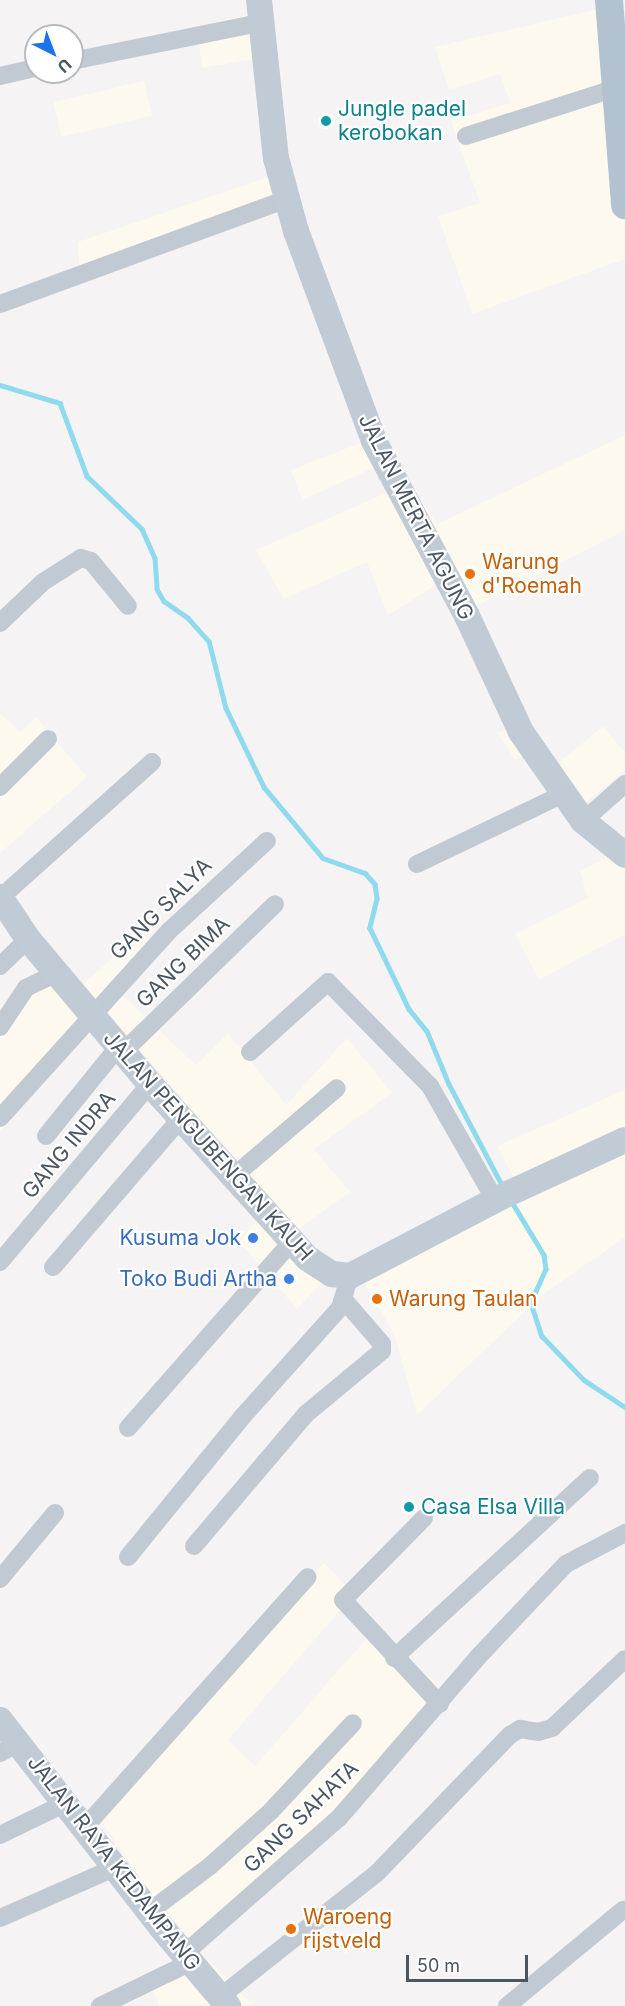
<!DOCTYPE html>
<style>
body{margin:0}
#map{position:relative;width:625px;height:2006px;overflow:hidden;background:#f5f3f3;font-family:Inter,sans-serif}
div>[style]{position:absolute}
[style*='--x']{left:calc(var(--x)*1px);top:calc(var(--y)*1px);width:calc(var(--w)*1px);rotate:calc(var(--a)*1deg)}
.commercial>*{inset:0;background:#fdf9ef;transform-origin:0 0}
.stream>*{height:4.5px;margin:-2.25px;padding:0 2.25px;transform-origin:2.25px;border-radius:2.25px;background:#90daee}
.street>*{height:18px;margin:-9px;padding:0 9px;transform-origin:9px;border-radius:9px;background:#c1cad2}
.secondary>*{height:26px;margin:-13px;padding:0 13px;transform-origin:13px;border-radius:13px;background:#c1cbd6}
.primary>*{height:28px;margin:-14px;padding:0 14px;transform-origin:14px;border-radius:14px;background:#b3c2d1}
.dots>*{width:16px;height:16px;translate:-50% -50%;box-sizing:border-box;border:3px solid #fff;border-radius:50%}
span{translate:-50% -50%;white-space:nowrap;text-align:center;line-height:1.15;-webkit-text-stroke:4.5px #fff;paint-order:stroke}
.culture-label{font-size:21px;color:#0d838f}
.left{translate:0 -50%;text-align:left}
.street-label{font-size:21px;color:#4a5661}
.food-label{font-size:21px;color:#c56008}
.shop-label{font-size:21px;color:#366cbe}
.right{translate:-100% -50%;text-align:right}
.north{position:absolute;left:24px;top:24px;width:60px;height:60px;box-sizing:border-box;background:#fff;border:2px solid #b7bbc0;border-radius:50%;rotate:138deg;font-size:16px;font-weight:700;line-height:24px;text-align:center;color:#4a5661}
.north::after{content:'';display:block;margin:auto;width:21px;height:27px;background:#1a73e8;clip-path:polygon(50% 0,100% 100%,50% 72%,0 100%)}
.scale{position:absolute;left:406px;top:1955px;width:122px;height:27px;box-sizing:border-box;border:3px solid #4a5661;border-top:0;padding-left:8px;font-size:18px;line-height:21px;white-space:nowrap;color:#4a5661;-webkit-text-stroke:4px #fff;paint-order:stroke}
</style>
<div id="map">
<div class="commercial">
<i style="clip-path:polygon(624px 3px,625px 259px,472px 314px,438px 216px,480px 203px,451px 121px,510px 103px,500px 74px,449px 90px,435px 47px)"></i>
<i style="clip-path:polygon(271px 9px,278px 55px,202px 68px,197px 27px)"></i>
<i style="left:144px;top:81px;width:36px;height:93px;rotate:77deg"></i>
<i style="clip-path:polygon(292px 169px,298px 197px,80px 275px,78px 242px)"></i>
<i style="clip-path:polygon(386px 433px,395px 458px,302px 500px,291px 470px)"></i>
<i style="clip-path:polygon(625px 435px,625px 530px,474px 607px,458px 571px,388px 615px,367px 562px,284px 599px,256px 550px,409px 483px,437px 524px)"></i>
<i style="clip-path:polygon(0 713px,20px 732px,36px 717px,87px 777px,0 853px)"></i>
<i style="clip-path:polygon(523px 722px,542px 745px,515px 760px,498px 733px)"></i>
<i style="clip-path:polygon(603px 726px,625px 753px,625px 770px,584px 804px,555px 766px)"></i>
<i style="clip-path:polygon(625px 848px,625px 934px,539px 980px,515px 934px,588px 898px,580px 871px)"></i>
<i style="clip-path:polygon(140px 934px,161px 943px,117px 990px,196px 1065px,228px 1033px,286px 1105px,347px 1038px,392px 1093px,314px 1149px,350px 1192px,296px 1231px,329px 1275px,297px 1309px,239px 1241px,273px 1203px,83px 984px)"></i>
<i style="clip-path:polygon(44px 971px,87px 1017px,0 1132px,0 1021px)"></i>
<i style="clip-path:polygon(625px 1090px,625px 1237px,541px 1296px,417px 1415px,394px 1334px,363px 1280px,518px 1186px,497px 1146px)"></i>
<i style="clip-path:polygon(324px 1563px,354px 1594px,228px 1740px,255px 1766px,378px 1625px,448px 1696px,355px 1812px,190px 1938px,145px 1886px,100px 1819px)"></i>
<i style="clip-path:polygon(208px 1959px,253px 2006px,159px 2006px,151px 1985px)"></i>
</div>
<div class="stream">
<i style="--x:0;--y:385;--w:63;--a:16.7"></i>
<i style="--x:60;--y:403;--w:78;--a:69.7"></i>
<i style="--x:87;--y:476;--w:76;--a:43.9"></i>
<i style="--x:142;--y:529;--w:32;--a:66"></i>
<i style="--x:155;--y:558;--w:31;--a:86"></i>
<i style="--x:157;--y:589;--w:14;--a:60"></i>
<i style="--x:164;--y:601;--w:29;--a:35"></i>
<i style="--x:188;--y:618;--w:31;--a:48"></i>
<i style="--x:209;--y:641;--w:69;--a:75.8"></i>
<i style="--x:226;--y:708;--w:88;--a:64.3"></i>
<i style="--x:264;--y:787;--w:92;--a:50.3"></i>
<i style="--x:323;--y:858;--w:45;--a:19.7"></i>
<i style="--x:365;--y:873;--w:15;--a:48"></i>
<i style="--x:375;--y:884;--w:15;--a:82"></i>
<i style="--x:377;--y:899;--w:30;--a:104"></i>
<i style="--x:370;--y:928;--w:90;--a:64.3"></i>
<i style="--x:409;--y:1009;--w:28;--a:51"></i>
<i style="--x:427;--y:1031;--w:57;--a:67.5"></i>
<i style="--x:449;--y:1084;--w:116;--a:62.3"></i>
<i style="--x:512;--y:1202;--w:62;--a:58.9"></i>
<i style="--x:544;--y:1255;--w:14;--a:82"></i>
<i style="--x:546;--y:1269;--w:37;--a:114"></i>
<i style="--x:531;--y:1303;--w:35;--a:72"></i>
<i style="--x:542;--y:1336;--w:61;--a:46.3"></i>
<i style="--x:584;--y:1380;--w:49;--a:33.4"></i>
</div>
<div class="street">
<i style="--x:72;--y:61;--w:195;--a:-11.5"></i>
<i style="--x:0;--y:76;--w:37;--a:-13"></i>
<i style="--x:466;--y:136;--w:157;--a:-17.7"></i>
<i style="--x:0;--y:304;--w:306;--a:-20.1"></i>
<i style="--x:0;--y:623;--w:59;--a:-43.6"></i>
<i style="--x:43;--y:582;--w:45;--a:-32.3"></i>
<i style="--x:81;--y:558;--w:10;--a:17"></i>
<i style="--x:91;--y:561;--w:58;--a:50.6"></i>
<i style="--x:0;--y:787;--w:68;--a:-45"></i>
<i style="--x:583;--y:821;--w:56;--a:-41.4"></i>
<i style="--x:417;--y:864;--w:162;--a:-25.6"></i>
<i style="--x:0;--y:898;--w:204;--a:-41.8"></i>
<i style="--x:0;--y:966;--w:39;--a:-44"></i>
<i style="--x:0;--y:1027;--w:47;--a:-56.3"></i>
<i style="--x:26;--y:988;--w:34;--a:-26"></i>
<i style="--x:123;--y:1052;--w:212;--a:-44.2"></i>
<i style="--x:250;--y:1052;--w:105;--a:-41.9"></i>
<i style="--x:328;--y:982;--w:146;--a:45.6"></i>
<i style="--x:430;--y:1086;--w:131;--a:60.3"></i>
<i style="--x:0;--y:1118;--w:252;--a:-47.9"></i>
<i style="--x:169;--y:931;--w:133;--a:-42.6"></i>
<i style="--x:46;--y:1136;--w:116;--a:-51"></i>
<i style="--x:234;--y:1176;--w:135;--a:-40.5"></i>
<i style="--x:0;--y:1262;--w:233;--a:-49.9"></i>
<i style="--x:53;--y:1267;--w:196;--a:-49.3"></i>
<i style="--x:128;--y:1428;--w:249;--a:-48.7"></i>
<i style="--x:424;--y:1518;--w:115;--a:134.6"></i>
<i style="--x:343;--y:1600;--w:142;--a:47"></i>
<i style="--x:194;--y:1546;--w:173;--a:-49.7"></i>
<i style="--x:306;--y:1414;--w:99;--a:-39.7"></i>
<i style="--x:382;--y:1351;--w:7;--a:-90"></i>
<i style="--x:382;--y:1344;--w:58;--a:-130.8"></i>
<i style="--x:128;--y:1557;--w:182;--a:-50.8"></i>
<i style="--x:243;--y:1416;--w:145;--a:-48.1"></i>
<i style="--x:340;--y:1308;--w:34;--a:-73"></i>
<i style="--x:0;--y:1579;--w:86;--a:-50.2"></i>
<i style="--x:394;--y:1658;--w:266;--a:-42.6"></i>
<i style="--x:0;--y:1753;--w:21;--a:-28"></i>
<i style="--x:84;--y:1828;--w:336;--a:-48.3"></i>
<i style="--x:0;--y:1835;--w:73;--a:-25.9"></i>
<i style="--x:149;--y:1912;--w:76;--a:-37"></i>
<i style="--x:210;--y:1866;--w:82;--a:-42"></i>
<i style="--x:271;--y:1811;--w:120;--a:-47"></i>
<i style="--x:0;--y:1918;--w:124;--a:-23.7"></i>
<i style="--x:184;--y:1954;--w:206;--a:-41.3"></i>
<i style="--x:339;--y:1818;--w:213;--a:-49.2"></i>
<i style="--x:478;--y:1657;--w:128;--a:-46.6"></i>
<i style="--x:566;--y:1564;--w:67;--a:-27.7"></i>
<i style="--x:220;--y:1997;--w:200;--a:-38.3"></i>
<i style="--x:377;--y:1873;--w:192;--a:-46.1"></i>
<i style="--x:510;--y:1735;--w:12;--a:-31"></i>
<i style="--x:520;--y:1729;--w:18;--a:9"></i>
<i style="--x:538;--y:1732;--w:15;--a:-16"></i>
<i style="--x:552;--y:1728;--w:100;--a:-43.4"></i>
<i style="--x:100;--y:2006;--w:101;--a:-25.8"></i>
<i style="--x:507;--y:2006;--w:151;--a:-39.6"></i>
</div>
<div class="secondary">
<i style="--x:259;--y:0;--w:159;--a:83.9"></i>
<i style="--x:276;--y:158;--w:76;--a:74.7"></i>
<i style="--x:296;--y:231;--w:224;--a:69.6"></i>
<i style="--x:374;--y:441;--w:198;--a:62"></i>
<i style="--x:467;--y:616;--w:128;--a:65"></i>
<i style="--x:521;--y:732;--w:108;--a:55.1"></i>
<i style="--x:583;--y:821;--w:54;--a:39"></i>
<i style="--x:0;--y:897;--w:50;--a:56.3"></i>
<i style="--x:28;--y:939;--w:189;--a:49.9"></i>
<i style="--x:150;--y:1084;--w:234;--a:47.9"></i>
<i style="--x:307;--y:1258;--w:30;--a:33"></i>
<i style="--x:332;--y:1274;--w:18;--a:6"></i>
<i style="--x:350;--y:1276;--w:170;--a:-27.6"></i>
<i style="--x:501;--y:1197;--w:136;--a:-24.7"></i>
<i style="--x:0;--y:1720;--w:262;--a:52.1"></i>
<i style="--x:161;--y:1927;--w:104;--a:49.7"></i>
</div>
<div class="primary">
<i style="--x:609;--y:0;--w:206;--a:85.5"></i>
</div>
<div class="dots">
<i style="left:326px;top:121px;background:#0f9aa8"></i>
<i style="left:470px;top:574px;background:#e8710a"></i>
<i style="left:253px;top:1238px;background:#3f7fe0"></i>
<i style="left:289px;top:1279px;background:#3f7fe0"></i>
<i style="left:377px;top:1299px;background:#e8710a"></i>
<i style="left:409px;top:1507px;background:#0f9aa8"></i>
<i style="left:291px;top:1929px;background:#e8710a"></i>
</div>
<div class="culture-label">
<span class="left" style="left:338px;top:121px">Jungle padel<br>kerobokan</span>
<span class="left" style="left:421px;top:1507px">Casa Elsa Villa</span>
</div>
<div class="street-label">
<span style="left:416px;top:517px;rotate:63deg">JALAN MERTA AGUNG</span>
<span style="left:161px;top:909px;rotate:-45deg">GANG SALYA</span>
<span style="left:183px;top:962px;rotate:-44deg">GANG BIMA</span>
<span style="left:69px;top:1145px;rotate:-50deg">GANG INDRA</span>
<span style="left:208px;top:1146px;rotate:48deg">JALAN PENGUBENGAN KAUH</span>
<span style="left:301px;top:1817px;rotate:-44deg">GANG SAHATA</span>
<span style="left:114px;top:1863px;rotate:52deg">JALAN RAYA KEDAMPANG</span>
</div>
<div class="food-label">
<span class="left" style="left:482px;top:574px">Warung<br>d'Roemah</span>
<span class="left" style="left:389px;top:1299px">Warung Taulan</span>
<span class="left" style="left:303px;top:1929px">Waroeng<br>rijstveld</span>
</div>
<div class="shop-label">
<span class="right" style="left:241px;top:1238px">Kusuma Jok</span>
<span class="right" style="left:277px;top:1279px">Toko Budi Artha</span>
</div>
<div class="north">U</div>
<div class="scale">50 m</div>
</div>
